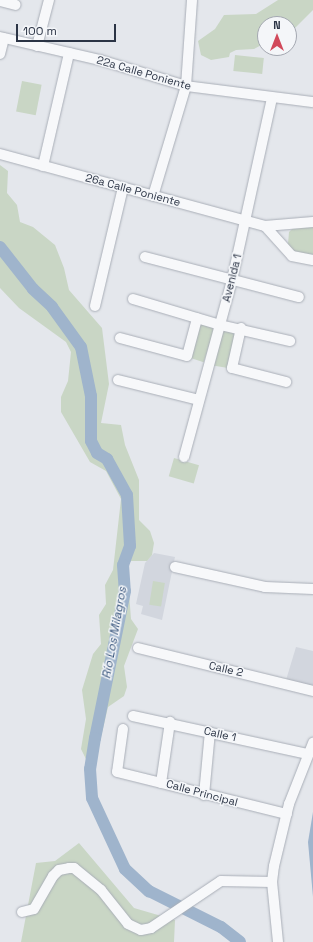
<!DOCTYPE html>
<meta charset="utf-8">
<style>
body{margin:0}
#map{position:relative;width:313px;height:942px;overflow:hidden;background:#e4e7ec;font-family:"Space Grotesk",sans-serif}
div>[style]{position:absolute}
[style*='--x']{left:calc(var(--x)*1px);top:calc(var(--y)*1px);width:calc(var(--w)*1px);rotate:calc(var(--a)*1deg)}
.built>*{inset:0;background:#d2d6de}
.green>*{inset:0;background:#c9d6c5;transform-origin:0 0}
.water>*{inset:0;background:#9fb4cc}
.river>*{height:12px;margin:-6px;padding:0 6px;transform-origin:6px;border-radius:6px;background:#9fb4cc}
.roads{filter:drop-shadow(0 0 1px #a9aeb7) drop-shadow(0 0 1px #a9aeb7)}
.minor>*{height:10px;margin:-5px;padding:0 5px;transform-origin:5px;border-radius:5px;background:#f7f8fa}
span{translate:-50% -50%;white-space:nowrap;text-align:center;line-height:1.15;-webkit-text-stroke:3px #f4f6f9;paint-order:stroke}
.street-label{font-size:11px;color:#2b3445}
.water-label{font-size:12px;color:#34527a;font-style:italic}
.north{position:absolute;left:257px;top:16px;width:40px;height:40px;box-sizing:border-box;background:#f4f6f9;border:1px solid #a4a8b1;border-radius:50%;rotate:0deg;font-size:11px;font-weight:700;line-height:16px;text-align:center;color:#2b3445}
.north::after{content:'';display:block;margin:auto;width:14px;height:18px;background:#d1495b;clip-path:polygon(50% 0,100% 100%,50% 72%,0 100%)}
.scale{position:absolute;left:16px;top:24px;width:100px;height:18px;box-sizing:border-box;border:2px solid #2b3445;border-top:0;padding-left:5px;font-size:12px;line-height:14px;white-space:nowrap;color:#2b3445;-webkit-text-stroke:3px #f4f6f9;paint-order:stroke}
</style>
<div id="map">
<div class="built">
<i style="clip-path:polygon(154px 553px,175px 557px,162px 620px,141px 614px,143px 606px,136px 604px,145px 563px)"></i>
<i style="clip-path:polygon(296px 647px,313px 651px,313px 688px,286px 680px)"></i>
</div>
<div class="green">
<i style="clip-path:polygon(278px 0,313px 0,313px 10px,289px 34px,289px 24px,265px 24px,265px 43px,254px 49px,236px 50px,230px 53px,229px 57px,211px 60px,201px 55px,198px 41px,215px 29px,224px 15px,256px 14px)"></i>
<i style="left:235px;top:55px;width:29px;height:16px;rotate:6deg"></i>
<i style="left:22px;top:81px;width:20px;height:31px;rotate:11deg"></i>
<i style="clip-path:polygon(0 165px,8px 171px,7px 193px,17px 205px,20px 222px,33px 227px,55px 245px,64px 268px,69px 290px,102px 328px,109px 384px,101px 423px,121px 425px,125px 445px,139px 480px,139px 520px,150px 531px,154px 543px,152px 555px,147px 561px,131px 561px,127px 566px,131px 619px,138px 629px,124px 666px,127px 687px,124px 696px,108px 707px,97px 754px,86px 759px,81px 749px,86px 719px,82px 690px,93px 654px,101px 644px,99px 615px,106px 604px,105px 585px,113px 570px,121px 499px,106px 471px,90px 462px,61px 412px,61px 397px,68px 381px,71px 352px,66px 342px,19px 308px,0 288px)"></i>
<i style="clip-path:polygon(313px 225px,313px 256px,293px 253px,288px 244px,289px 232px,293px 228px)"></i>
<i style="left:197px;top:318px;width:20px;height:40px;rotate:18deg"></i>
<i style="left:220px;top:325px;width:17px;height:41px;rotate:10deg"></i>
<i style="left:174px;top:458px;width:26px;height:19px;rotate:16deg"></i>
<i style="left:153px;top:581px;width:12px;height:24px;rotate:9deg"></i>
<i style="clip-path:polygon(79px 843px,134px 908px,175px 920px,174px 942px,21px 942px,36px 863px,55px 861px)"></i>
</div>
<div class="water">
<i style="clip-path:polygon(313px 812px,313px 897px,308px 842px)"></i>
</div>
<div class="river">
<i style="--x:0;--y:247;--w:53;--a:51.8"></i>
<i style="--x:33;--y:289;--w:26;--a:43"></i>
<i style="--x:52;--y:307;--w:49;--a:54.1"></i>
<i style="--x:81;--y:347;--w:50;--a:78.5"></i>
<i style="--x:91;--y:396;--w:45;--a:90"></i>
<i style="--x:91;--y:441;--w:13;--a:63"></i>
<i style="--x:97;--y:453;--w:12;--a:31"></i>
<i style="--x:107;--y:459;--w:41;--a:60.9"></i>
<i style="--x:127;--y:495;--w:51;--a:86.6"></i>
<i style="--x:130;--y:546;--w:20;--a:110"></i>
<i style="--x:123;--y:565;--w:26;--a:86"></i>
<i style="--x:125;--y:591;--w:150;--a:101.5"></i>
<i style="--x:95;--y:738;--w:31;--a:99"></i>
<i style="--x:90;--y:769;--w:29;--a:86"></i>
<i style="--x:92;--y:798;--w:78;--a:65.1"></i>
<i style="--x:125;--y:869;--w:33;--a:43"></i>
<i style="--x:149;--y:891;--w:80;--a:26.6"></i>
<i style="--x:221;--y:927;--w:24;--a:38"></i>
</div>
<div class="roads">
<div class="minor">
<i style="--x:0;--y:1;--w:16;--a:14"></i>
<i style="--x:0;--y:37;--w:103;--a:13"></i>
<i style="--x:100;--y:60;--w:90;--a:16.8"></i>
<i style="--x:186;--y:86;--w:128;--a:7.2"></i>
<i style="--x:37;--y:46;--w:48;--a:-75.4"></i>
<i style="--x:0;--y:54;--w:16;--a:-76"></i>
<i style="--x:0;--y:154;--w:275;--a:15.2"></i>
<i style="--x:265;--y:226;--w:48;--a:-4.8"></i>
<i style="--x:43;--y:166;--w:116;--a:-77"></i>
<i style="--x:153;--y:196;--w:115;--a:-73.3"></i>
<i style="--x:186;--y:86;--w:86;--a:-86"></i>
<i style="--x:265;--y:226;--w:40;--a:48"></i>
<i style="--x:292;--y:256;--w:21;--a:11"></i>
<i style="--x:145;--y:257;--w:159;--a:14.6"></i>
<i style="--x:133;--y:299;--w:91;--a:16.6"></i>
<i style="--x:220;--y:325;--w:72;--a:12.9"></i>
<i style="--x:95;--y:306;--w:121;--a:-76.7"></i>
<i style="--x:241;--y:328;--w:41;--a:102.7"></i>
<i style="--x:232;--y:368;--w:56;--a:14.5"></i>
<i style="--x:120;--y:338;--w:69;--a:15"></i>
<i style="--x:187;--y:356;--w:39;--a:-75"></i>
<i style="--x:118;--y:380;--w:83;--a:13.9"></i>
<i style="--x:184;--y:457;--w:183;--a:-74.8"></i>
<i style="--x:232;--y:280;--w:186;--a:-77.6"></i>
<i style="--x:175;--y:567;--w:92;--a:12.5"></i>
<i style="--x:265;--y:587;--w:48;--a:2.4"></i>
<i style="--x:138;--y:648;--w:180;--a:13.8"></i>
<i style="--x:133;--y:716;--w:178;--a:12.3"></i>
<i style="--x:123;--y:729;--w:43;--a:97.9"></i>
<i style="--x:117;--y:772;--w:175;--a:13.9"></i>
<i style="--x:161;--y:783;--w:62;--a:-81.6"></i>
<i style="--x:204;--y:795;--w:63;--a:-84.6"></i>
<i style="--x:22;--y:912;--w:12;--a:-14"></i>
<i style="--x:34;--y:909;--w:38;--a:-60"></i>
<i style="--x:53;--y:876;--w:8;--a:-45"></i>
<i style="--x:59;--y:870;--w:10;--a:-11"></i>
<i style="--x:69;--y:868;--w:5;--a:0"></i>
<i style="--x:74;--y:868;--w:35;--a:39"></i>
<i style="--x:101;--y:890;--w:43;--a:51.5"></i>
<i style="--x:128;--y:924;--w:14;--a:25"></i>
<i style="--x:141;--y:930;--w:10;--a:-11"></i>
<i style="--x:151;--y:928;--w:84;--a:-33.9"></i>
<i style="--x:221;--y:881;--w:51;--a:1.1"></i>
<i style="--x:278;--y:942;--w:60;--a:-95.7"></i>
<i style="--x:272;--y:882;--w:16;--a:-83"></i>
<i style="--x:274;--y:866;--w:64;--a:-76.4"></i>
<i style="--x:289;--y:804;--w:66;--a:-68.5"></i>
</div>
</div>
<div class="street-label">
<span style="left:144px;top:73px;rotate:16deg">22a Calle Poniente</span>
<span style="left:133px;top:190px;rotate:15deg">26a Calle Poniente</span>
<span style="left:232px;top:278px;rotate:-76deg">Avenida 1</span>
<span style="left:226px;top:669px;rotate:13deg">Calle 2</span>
<span style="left:220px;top:734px;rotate:13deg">Calle 1</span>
<span style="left:202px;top:793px;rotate:15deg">Calle Principal</span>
</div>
<div class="water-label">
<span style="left:115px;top:633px;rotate:-80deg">Río Los Milagros</span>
</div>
<div class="north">N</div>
<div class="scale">100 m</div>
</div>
